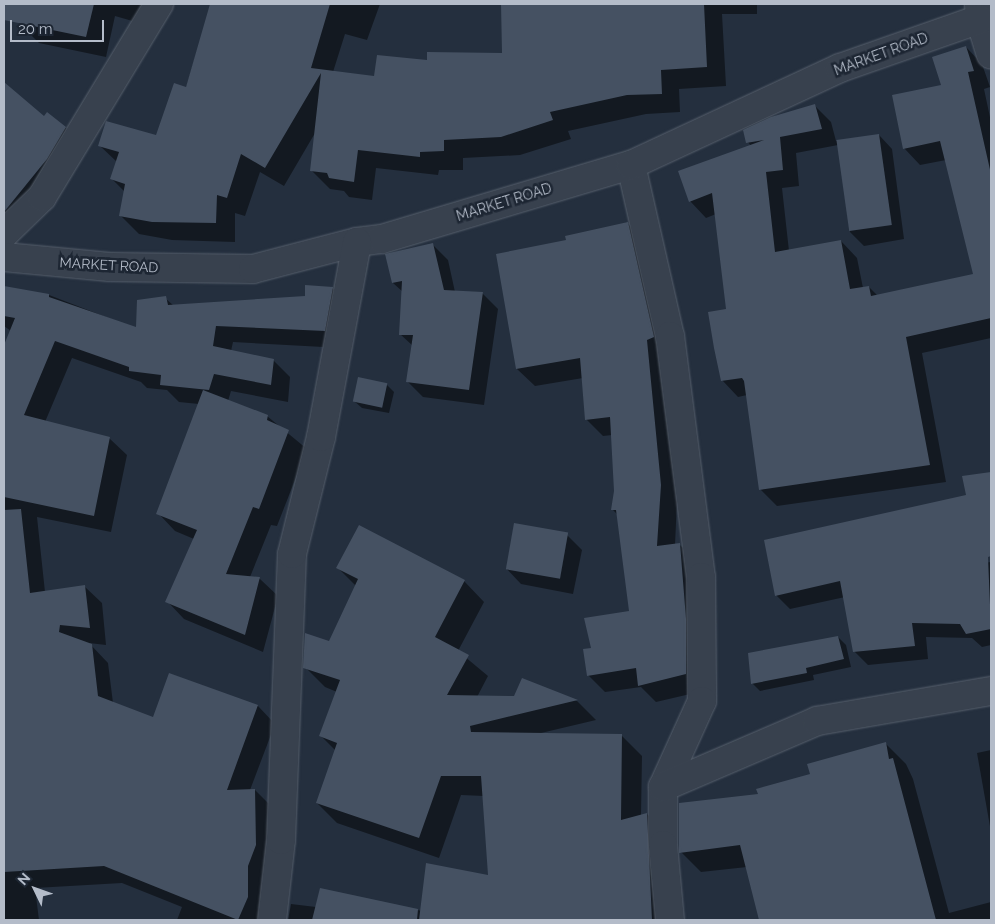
<!DOCTYPE html>
<style>
body{margin:0}
#map{position:relative;width:995px;height:924px;overflow:hidden;background:#242f3e;font-family:Raleway,sans-serif}
div>[style]{position:absolute}
[style*='--x']{left:calc(var(--x)*1px);top:calc(var(--y)*1px);width:calc(var(--w)*1px);rotate:calc(var(--a)*1deg)}
.shadow>*{inset:0;background:#0007}
.building>*{inset:0;background:#455162;transform-origin:0 0}
.roads{filter:drop-shadow(0 0 1px #565f6c) drop-shadow(0 0 1px #565f6c)}
.minor>*{height:28px;margin:-14px;padding:0 14px;transform-origin:14px;border-radius:14px;background:#38414e}
span{translate:-50% -50%;white-space:nowrap;text-align:center;line-height:1.15;-webkit-text-stroke:5px #1d2633;paint-order:stroke}
.street-label{font-size:14px;color:#b4bcc9}
.frame{position:absolute;inset:0;border:5px solid #b4bcc9;pointer-events:none}
.north{position:absolute;left:10px;top:864px;width:50px;height:50px;-webkit-text-stroke:4px #1d2633;paint-order:stroke;rotate:312deg;font-size:14px;font-weight:700;line-height:20px;text-align:center;color:#b4bcc9}
.north::after{content:'';display:block;margin:auto;width:18px;height:22px;background:#b4bcc9;clip-path:polygon(50% 0,100% 100%,50% 72%,0 100%)}
.scale{position:absolute;left:10px;top:20px;width:94px;height:22px;box-sizing:border-box;border:2px solid #b4bcc9;border-top:0;padding-left:6px;font-size:15px;line-height:18px;white-space:nowrap;color:#b4bcc9;-webkit-text-stroke:4px #1d2633;paint-order:stroke}
</style>
<div id="map">
<div class="shadow">
<i style="clip-path:polygon(22px 4px,163px 4px,157px 28px,115px 16px,106px 57px,39px 43px,18px 22px)"></i>
<i style="clip-path:polygon(211px 4px,380px 4px,367px 40px,345px 34px,333px 72px,375px 77px,428px 62px,503px 54px,502px 4px,757px 4px,757px 14px,722px 14px,726px 86px,679px 89px,680px 112px,646px 114px,568px 131px,571px 139px,520px 155px,463px 158px,463px 170px,439px 170px,438px 175px,376px 168px,372px 200px,349px 197px,344px 191px,330px 189px,311px 170px,315px 133px,284px 186px,260px 172px,245px 216px,235px 213px,235px 242px,172px 240px,139px 234px,120px 215px,125px 192px,112px 179px,117px 162px,99px 145px,157px 137px,186px 88px)"></i>
<i style="clip-path:polygon(966px 47px,982px 64px,990px 87px,984px 89px,991px 122px,991px 338px,922px 353px,946px 482px,777px 506px,760px 489px,747px 395px,738px 397px,722px 380px,727px 310px,716px 214px,706px 218px,690px 201px,751px 146px,748px 142px,815px 106px,831px 122px,836px 141px,879px 135px,892px 149px,904px 239px,864px 246px,850px 232px,838px 145px,796px 153px,799px 186px,782px 188px,789px 251px,841px 241px,857px 258px,863px 288px,869px 287px,878px 296px,974px 275px,946px 160px,920px 165px,904px 148px)"></i>
<i style="clip-path:polygon(4px 87px,44px 118px,66px 128px,85px 147px,4px 236px)"></i>
<i style="clip-path:polygon(627px 223px,645px 240px,664px 357px,677px 502px,675px 545px,680px 545px,697px 562px,703px 691px,656px 702px,641px 687px,605px 692px,588px 675px,592px 649px,630px 613px,618px 515px,613px 510px,615px 491px,612px 435px,603px 436px,586px 419px,583px 378px,535px 386px,517px 369px,567px 241px)"></i>
<i style="clip-path:polygon(432px 244px,448px 260px,455px 292px,482px 293px,498px 309px,484px 405px,423px 397px,408px 382px,413px 346px,400px 334px,403px 292px,393px 283px,387px 255px)"></i>
<i style="clip-path:polygon(4px 287px,49px 295px,137px 329px,165px 298px,174px 306px,306px 298px,332px 288px,349px 305px,342px 348px,233px 342px,231px 351px,273px 360px,290px 377px,288px 402px,231px 391px,228px 401px,267px 416px,307px 449px,277px 526px,271px 525px,250px 577px,260px 579px,278px 596px,263px 652px,184px 619px,167px 601px,194px 539px,175px 531px,158px 513px,199px 404px,179px 402px,167px 390px,147px 388px,141px 382px,72px 358px,45px 422px,109px 438px,127px 455px,111px 532px,37px 517px,45px 592px,84px 586px,102px 603px,106px 645px,89px 643px,108px 663px,113px 703px,154px 719px,170px 674px,258px 706px,275px 724px,250px 790px,255px 790px,272px 807px,275px 920px,177px 920px,182px 907px,122px 883px,35px 888px,39px 920px,4px 920px,4px 811px,17px 810px,31px 748px,4px 750px,4px 348px,11px 331px,4px 326px)"></i>
<i style="clip-path:polygon(386px 384px,394px 392px,389px 413px,362px 408px,354px 401px)"></i>
<i style="clip-path:polygon(567px 535px,582px 550px,573px 594px,521px 584px,506px 568px)"></i>
<i style="clip-path:polygon(765px 541px,975px 564px,991px 562px,991px 645px,982px 647px,972px 638px,926px 637px,928px 659px,868px 665px,854px 651px,845px 597px,790px 609px,776px 595px)"></i>
<i style="clip-path:polygon(338px 568px,464px 581px,484px 602px,458px 651px,488px 676px,477px 697px,515px 698px,523px 679px,577px 701px,596px 720px,541px 733px,622px 736px,642px 756px,641px 816px,647px 814px,667px 834px,670px 920px,288px 920px,291px 904px,316px 907px,321px 890px,422px 911px,489px 876px,484px 796px,461px 795px,439px 858px,337px 823px,317px 803px,336px 751px,320px 735px,337px 692px,325px 687px,305px 667px,329px 643px,356px 586px)"></i>
<i style="clip-path:polygon(838px 637px,846px 645px,851px 667px,813px 675px,814px 680px,760px 691px,752px 683px)"></i>
<i style="clip-path:polygon(886px 744px,906px 764px,913px 779px,949px 913px,991px 902px,991px 920px,760px 920px,747px 867px,701px 872px,681px 852px,759px 795px)"></i>
<i style="clip-path:polygon(991px 750px,991px 832px,977px 753px)"></i>
</div>
<div class="building">
<i style="clip-path:polygon(4px 4px,94px 4px,86px 37px,4px 20px)"></i>
<i style="clip-path:polygon(210px 4px,330px 4px,311px 68px,374px 76px,377px 55px,427px 60px,427px 52px,502px 53px,501px 4px,704px 4px,707px 67px,661px 70px,662px 94px,627px 95px,550px 112px,553px 120px,501px 137px,444px 140px,444px 151px,420px 152px,420px 157px,358px 150px,354px 182px,329px 178px,327px 173px,310px 171px,321px 73px,265px 168px,241px 154px,227px 198px,217px 195px,216px 223px,152px 222px,119px 216px,125px 184px,110px 179px,119px 152px,98px 146px,105px 124px,106px 121px,156px 135px,174px 83px,186px 87px)"></i>
<i style="clip-path:polygon(966px 46px,974px 71px,968px 72px,991px 174px,991px 318px,906px 337px,930px 465px,759px 490px,744px 381px,742px 378px,721px 381px,714px 348px,708px 312px,726px 309px,712px 193px,689px 202px,678px 171px,764px 140px,746px 143px,743px 130px,771px 117px,815px 104px,822px 129px,780px 137px,783px 170px,766px 172px,775px 252px,841px 240px,850px 289px,869px 286px,871px 296px,973px 274px,940px 141px,903px 149px,892px 95px,941px 85px,932px 57px)"></i>
<i style="clip-path:polygon(4px 82px,44px 116px,47px 112px,66px 127px,47px 159px,4px 212px)"></i>
<i style="left:879px;top:134px;width:92px;height:43px;rotate:82deg"></i>
<i style="clip-path:polygon(628px 222px,654px 337px,647px 340px,661px 485px,657px 546px,680px 543px,686px 619px,686px 674px,638px 686px,636px 668px,587px 676px,583px 649px,591px 648px,584px 618px,629px 611px,616px 510px,611px 510px,614px 491px,610px 417px,585px 420px,580px 358px,516px 369px,496px 254px,566px 240px,565px 236px)"></i>
<i style="clip-path:polygon(433px 243px,444px 290px,483px 292px,469px 390px,406px 382px,413px 335px,399px 335px,402px 281px,392px 283px,385px 254px)"></i>
<i style="clip-path:polygon(305px 285px,333px 287px,325px 331px,216px 326px,213px 346px,274px 359px,271px 385px,214px 374px,209px 390px,160px 385px,161px 375px,129px 371px,129px 367px,55px 341px,24px 415px,110px 437px,94px 516px,4px 497px,4px 345px,15px 318px,4px 316px,4px 286px,49px 294px,49px 297px,136px 327px,137px 300px,166px 296px,168px 305px,305px 296px)"></i>
<i style="left:358px;top:377px;width:30px;height:25px;rotate:12deg"></i>
<i style="clip-path:polygon(203px 390px,268px 415px,267px 420px,289px 430px,259px 509px,253px 507px,226px 574px,260px 577px,245px 635px,165px 602px,197px 530px,156px 514px)"></i>
<i style="clip-path:polygon(991px 472px,991px 556px,988px 557px,991px 629px,966px 634px,960px 624px,912px 623px,915px 646px,853px 652px,840px 581px,775px 596px,764px 540px,966px 495px,962px 476px)"></i>
<i style="clip-path:polygon(21px 509px,30px 593px,85px 585px,90px 628px,60px 625px,59px 632px,92px 644px,98px 696px,153px 717px,169px 673px,258px 705px,227px 790px,255px 789px,256px 845px,248px 866px,248px 897px,238px 920px,104px 866px,4px 872px,4px 510px)"></i>
<i style="left:514px;top:523px;width:55px;height:47px;rotate:10deg"></i>
<i style="clip-path:polygon(359px 525px,465px 580px,435px 637px,469px 655px,447px 695px,514px 696px,522px 678px,578px 700px,470px 726px,471px 732px,622px 734px,621px 820px,647px 813px,652px 920px,419px 920px,426px 863px,488px 875px,481px 776px,441px 776px,419px 838px,316px 803px,337px 743px,319px 736px,340px 680px,303px 668px,305px 633px,329px 641px,358px 579px,336px 568px)"></i>
<i style="clip-path:polygon(838px 636px,844px 659px,806px 668px,807px 673px,751px 684px,748px 653px)"></i>
<i style="clip-path:polygon(886px 742px,889px 759px,893px 758px,936px 920px,759px 920px,740px 845px,679px 853px,679px 803px,758px 794px,756px 789px,810px 774px,807px 764px)"></i>
<i style="clip-path:polygon(320px 888px,418px 909px,417px 920px,312px 920px)"></i>
</div>
<div class="roads">
<div class="minor">
<i style="--x:979;--y:4;--w:15;--a:86"></i>
<i style="--x:980;--y:19;--w:37;--a:73"></i>
<i style="--x:631;--y:165;--w:175;--a:77.2"></i>
<i style="--x:670;--y:336;--w:243;--a:82.7"></i>
<i style="--x:701;--y:577;--w:124;--a:89.5"></i>
<i style="--x:702;--y:701;--w:94;--a:114.4"></i>
<i style="--x:663;--y:787;--w:58;--a:90"></i>
<i style="--x:663;--y:845;--w:75;--a:84.7"></i>
<i style="--x:4;--y:234;--w:53;--a:-44.2"></i>
<i style="--x:42;--y:197;--w:226;--a:-58.8"></i>
<i style="--x:4;--y:257;--w:106;--a:5.4"></i>
<i style="--x:110;--y:267;--w:143;--a:0.8"></i>
<i style="--x:253;--y:269;--w:107;--a:-14.6"></i>
<i style="--x:357;--y:242;--w:25;--a:-7"></i>
<i style="--x:382;--y:239;--w:260;--a:-16.6"></i>
<i style="--x:631;--y:165;--w:230;--a:-24.9"></i>
<i style="--x:840;--y:68;--w:148;--a:-19.3"></i>
<i style="--x:663;--y:787;--w:168;--a:-23.2"></i>
<i style="--x:817;--y:721;--w:177;--a:-9.8"></i>
<i style="--x:272;--y:920;--w:81;--a:-83.6"></i>
<i style="--x:281;--y:840;--w:286;--a:-87.8"></i>
<i style="--x:292;--y:554;--w:121;--a:-76.1"></i>
<i style="--x:321;--y:437;--w:198;--a:-79.5"></i>
</div>
</div>
<div class="street-label">
<span style="left:881px;top:54px;rotate:-20deg">MARKET ROAD</span>
<span style="left:504px;top:202px;rotate:-17deg">MARKET ROAD</span>
<span style="left:109px;top:265px;rotate:3deg">MARKET ROAD</span>
</div>
<div class="frame"></div>
<div class="north">N</div>
<div class="scale">20 m</div>
</div>
